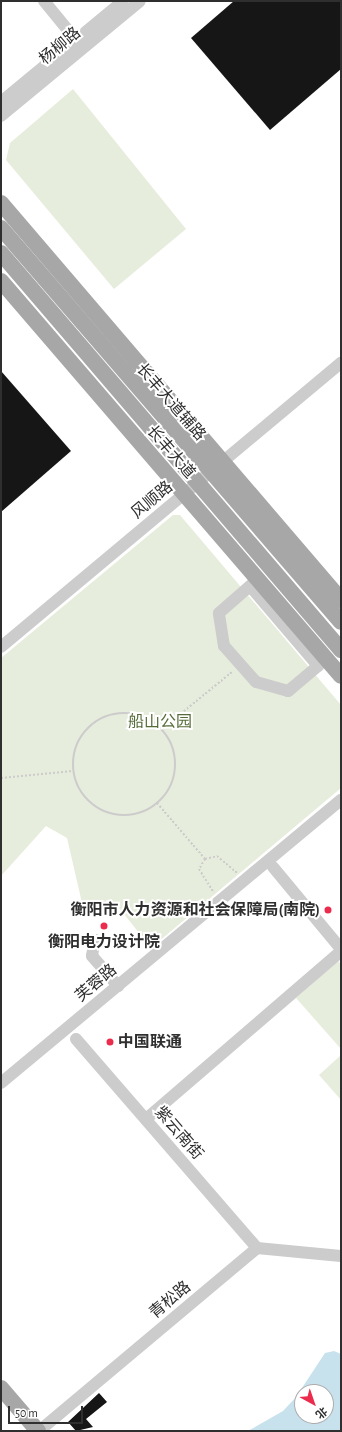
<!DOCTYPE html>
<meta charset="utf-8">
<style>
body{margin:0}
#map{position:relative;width:342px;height:1432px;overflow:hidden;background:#fff;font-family:"Alegreya Sans","Noto Sans SC",sans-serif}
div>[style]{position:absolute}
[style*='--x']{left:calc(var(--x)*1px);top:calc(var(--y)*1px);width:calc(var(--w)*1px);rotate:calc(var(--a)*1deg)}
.green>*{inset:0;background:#e7eddc}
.water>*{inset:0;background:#c8e2ed}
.building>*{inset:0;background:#161616}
.path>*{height:2px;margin-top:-1px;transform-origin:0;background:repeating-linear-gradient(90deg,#ccc 0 2px,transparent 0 4px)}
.path>.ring{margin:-1px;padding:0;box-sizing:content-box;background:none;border:2px solid #ccc;border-radius:50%}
.minor>*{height:12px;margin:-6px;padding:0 6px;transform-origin:6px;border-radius:6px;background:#ccc}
.major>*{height:16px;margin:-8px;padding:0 8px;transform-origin:8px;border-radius:8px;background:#a7a7a7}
.dots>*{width:11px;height:11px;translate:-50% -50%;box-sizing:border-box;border:2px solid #fff;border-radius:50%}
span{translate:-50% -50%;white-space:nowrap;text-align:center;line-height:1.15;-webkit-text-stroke:4px #fff;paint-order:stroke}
.street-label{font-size:16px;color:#2f2f2f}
.park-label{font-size:16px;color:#576c3b}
.poi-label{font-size:16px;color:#2f2f2f;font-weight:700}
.right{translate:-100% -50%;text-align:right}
.left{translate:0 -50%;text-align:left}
.frame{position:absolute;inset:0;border:2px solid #2f2f2f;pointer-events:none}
.north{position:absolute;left:294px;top:1384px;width:40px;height:40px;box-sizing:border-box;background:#fff;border:1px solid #acacac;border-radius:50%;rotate:140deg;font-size:11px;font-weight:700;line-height:16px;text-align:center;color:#2f2f2f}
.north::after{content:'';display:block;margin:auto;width:14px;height:18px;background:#eb2c4d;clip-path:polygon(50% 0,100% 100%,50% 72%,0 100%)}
.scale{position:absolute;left:8px;top:1406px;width:75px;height:18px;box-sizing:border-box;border:2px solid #2f2f2f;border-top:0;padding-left:5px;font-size:12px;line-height:14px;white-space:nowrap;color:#2f2f2f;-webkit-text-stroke:3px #fff;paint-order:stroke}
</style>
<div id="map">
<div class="green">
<i style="clip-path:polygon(73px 89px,186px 229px,114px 289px,6px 160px,10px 143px)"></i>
<i style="clip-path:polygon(173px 515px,180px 515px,341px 705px,341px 788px,151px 948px,116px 904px,82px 903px,67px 838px,46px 826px,1px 876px,1px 658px)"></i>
<i style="clip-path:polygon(338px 961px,341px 964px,341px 1049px,296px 998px)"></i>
<i style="clip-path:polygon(341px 1055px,341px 1100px,319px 1075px)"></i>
</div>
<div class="water">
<i style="clip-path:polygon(evenodd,334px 1351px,341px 1354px,341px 1431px,248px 1431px,283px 1411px,296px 1397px,325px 1353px,334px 1351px,302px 1392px,326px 1392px,326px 1416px,302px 1416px,302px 1392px)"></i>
</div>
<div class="building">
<i style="clip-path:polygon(234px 1px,341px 1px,341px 69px,270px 130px,191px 38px)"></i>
<i style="clip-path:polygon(1px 371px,71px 451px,1px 512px)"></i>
<i style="clip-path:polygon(99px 1393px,107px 1402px,86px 1419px,93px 1427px,76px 1431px,68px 1422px)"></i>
</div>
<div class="path">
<i class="ring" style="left:73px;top:713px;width:100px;height:100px"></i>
<i style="--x:162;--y:729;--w:92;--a:-39.2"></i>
<i style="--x:1;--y:778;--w:72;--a:-5.6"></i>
<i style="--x:157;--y:803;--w:74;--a:49.4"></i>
<i style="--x:205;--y:859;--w:12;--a:121"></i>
<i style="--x:199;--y:869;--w:28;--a:58"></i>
<i style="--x:205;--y:859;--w:12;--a:-14"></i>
<i style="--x:217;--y:856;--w:26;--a:40"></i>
</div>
<div class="minor">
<i style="--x:44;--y:1;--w:50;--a:50.6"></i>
<i style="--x:1;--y:102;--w:158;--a:-39.6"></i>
<i style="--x:1;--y:116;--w:180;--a:-39.6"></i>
<i style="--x:250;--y:586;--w:105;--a:49.6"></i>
<i style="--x:318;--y:666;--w:39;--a:140"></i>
<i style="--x:288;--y:691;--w:33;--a:-164"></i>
<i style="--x:256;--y:682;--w:48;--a:-131.6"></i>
<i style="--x:224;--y:646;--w:33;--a:-99"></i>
<i style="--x:219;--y:613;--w:41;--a:-41.1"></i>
<i style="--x:1;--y:647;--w:443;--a:-39.9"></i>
<i style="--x:273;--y:867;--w:107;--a:50.3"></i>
<i style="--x:95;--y:940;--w:16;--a:101"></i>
<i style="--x:92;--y:956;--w:40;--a:49"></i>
<i style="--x:76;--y:1039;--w:276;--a:49.1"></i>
<i style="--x:1;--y:1083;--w:442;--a:-39.8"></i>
<i style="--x:146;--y:1119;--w:257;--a:-40.7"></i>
<i style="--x:39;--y:1431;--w:285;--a:-40"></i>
<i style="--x:257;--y:1248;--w:84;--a:5.4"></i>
</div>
<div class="major">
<i style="--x:1;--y:203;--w:523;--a:49.42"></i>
<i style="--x:1;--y:228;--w:520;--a:49.21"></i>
<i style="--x:1;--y:253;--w:523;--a:49.42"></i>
<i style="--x:1;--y:281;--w:521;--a:49.28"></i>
<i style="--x:1;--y:1388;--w:57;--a:49.3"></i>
</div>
<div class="dots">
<i style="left:328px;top:910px;background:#eb2c4d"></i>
<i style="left:104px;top:926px;background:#eb2c4d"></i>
<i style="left:110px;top:1042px;background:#eb2c4d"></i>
</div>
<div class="street-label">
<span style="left:60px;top:46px;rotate:-40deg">杨柳路</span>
<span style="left:171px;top:402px;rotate:49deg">长丰大道辅路</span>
<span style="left:171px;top:452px;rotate:49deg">长丰大道</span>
<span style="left:152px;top:500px;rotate:-40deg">风顺路</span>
<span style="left:96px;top:983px;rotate:-40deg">芙蓉路</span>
<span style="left:179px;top:1133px;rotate:49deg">紫云南街</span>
<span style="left:170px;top:1300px;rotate:-40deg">青松路</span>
</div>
<div class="park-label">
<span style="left:160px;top:722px">船山公园</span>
</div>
<div class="poi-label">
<span class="right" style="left:320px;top:910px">衡阳市人力资源和社会保障局(南院)</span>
<span style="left:104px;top:942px">衡阳电力设计院</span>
<span class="left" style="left:118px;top:1042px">中国联通</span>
</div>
<div class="frame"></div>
<div class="north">北</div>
<div class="scale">50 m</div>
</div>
